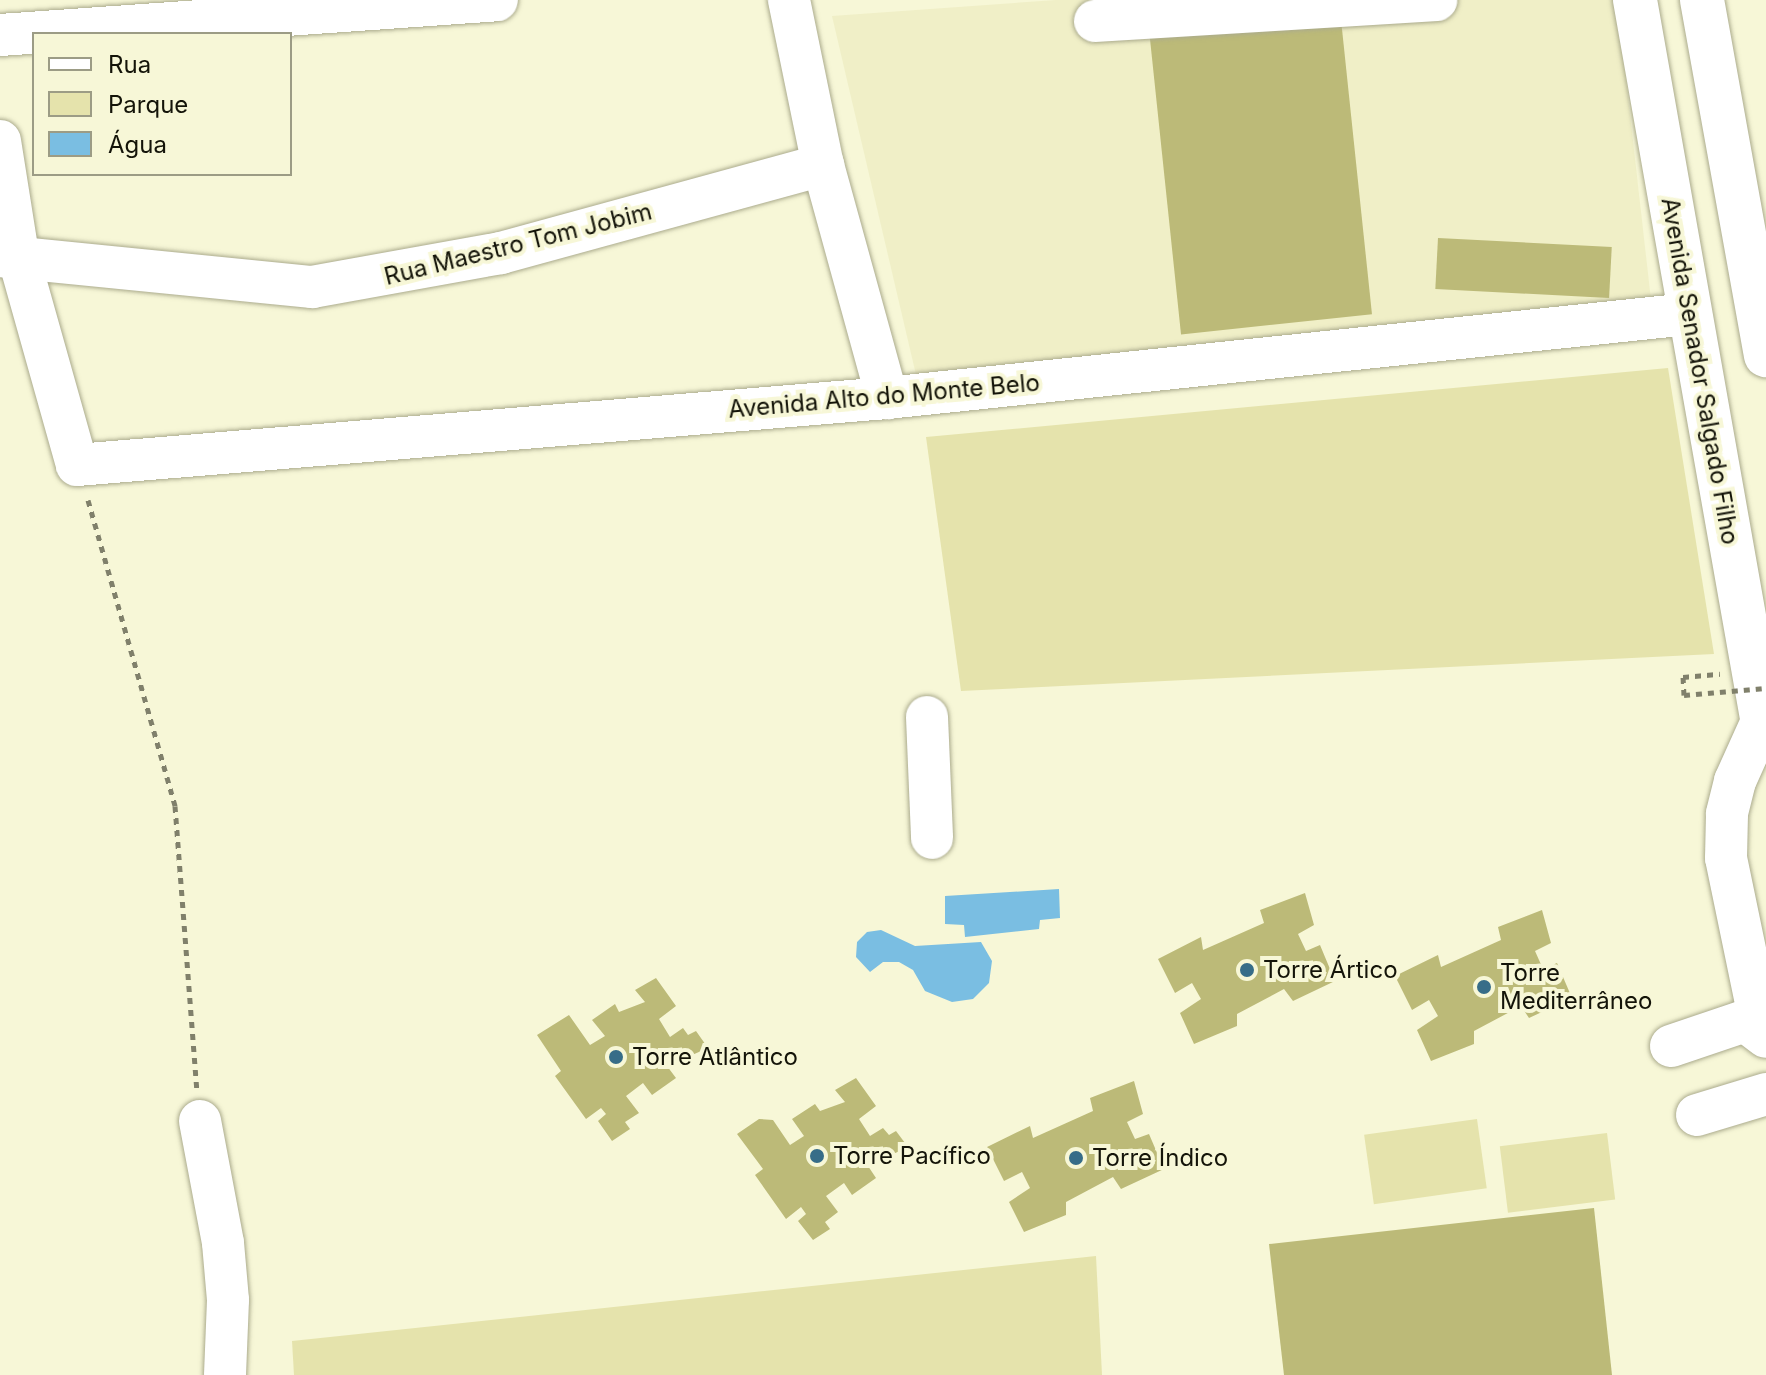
<!DOCTYPE html>
<meta charset="utf-8">
<style>
body{margin:0}
#map{position:relative;width:1766px;height:1375px;overflow:hidden;background:#f7f7d7;font-family:Inter,sans-serif}
div>[style]{position:absolute}
[style*='--x']{left:calc(var(--x)*1px);top:calc(var(--y)*1px);width:calc(var(--w)*1px);rotate:calc(var(--a)*1deg)}
.built>*{inset:0;background:#f0efc7}
.green>*{inset:0;background:#e5e3ac;transform-origin:0 0}
.water>*{inset:0;background:#7abee2}
.building>*{inset:0;background:#bcba78;transform-origin:0 0}
.path>*{height:5px;margin-top:-2.5px;transform-origin:0;background:repeating-linear-gradient(90deg,#80806b 0 6px,transparent 0 12px)}
.roads{filter:drop-shadow(0 0 2px #abab8d) drop-shadow(0 0 2px #abab8d)}
.minor>*{height:42px;margin:-21px;padding:0 21px;transform-origin:21px;border-radius:21px;background:#fff}
.major>*{height:44px;margin:-22px;padding:0 22px;transform-origin:22px;border-radius:22px;background:#fff}
.highway>*{height:44px;margin:-22px;padding:0 22px;transform-origin:22px;border-radius:22px;background:#fff}
.path-bridge>*{height:5px;margin-top:-2.5px;transform-origin:0;background:repeating-linear-gradient(90deg,#80806b 0 6px,transparent 0 12px)}
.dots>*{width:22px;height:22px;translate:-50% -50%;box-sizing:border-box;border:4px solid #f7f7d7;border-radius:50%}
span{translate:-50% -50%;white-space:nowrap;text-align:center;line-height:1.15;-webkit-text-stroke:8px #f7f7d7;paint-order:stroke}
.street-label{font-size:24px;color:#141409}
.poi-label{font-size:24px;color:#141409}
.left{translate:0 -50%;text-align:left}
.legend{position:absolute;left:32px;top:32px;width:260px;height:144px;box-sizing:border-box;background:#f7f7d7;border:2px solid #9c9c85;margin:0;padding:10px 14px;list-style:none;font-size:24px;color:#141409}
.legend li{display:flex;align-items:center;gap:16px;height:40px}
.legend b{width:40px;border:2px solid #9c9c85}
</style>
<div id="map">
<div class="built">
<i style="clip-path:polygon(1056px 0,1617px 0,1651px 300px,917px 379px,832px 16px)"></i>
</div>
<div class="green">
<i style="clip-path:polygon(1668px 368px,1714px 654px,961px 691px,926px 437px)"></i>
<i style="left:1477px;top:1119px;width:70px;height:114px;rotate:82deg"></i>
<i style="left:1607px;top:1133px;width:67px;height:108px;rotate:83deg"></i>
<i style="clip-path:polygon(1096px 1256px,1102px 1375px,294px 1375px,292px 1341px)"></i>
</div>
<div class="water">
<i style="clip-path:polygon(1059px 889px,1060px 918px,1040px 920px,1039px 929px,965px 937px,964px 925px,945px 924px,945px 896px)"></i>
<i style="clip-path:polygon(881px 930px,915px 946px,981px 942px,992px 961px,989px 983px,973px 999px,952px 1002px,925px 991px,913px 970px,899px 962px,883px 962px,870px 972px,856px 957px,857px 942px,867px 932px)"></i>
</div>
<div class="building">
<i style="left:1340px;top:10px;width:306px;height:192px;rotate:84deg"></i>
<i style="left:1438px;top:238px;width:174px;height:51px;rotate:3deg"></i>
<i style="clip-path:polygon(1305px 893px,1314px 925px,1298px 934px,1306px 951px,1320px 945px,1335px 981px,1293px 1001px,1284px 989px,1237px 1014px,1237px 1026px,1194px 1044px,1180px 1013px,1201px 999px,1192px 983px,1175px 993px,1158px 959px,1201px 937px,1203px 950px,1264px 923px,1260px 910px)"></i>
<i style="clip-path:polygon(1542px 910px,1551px 943px,1535px 951px,1543px 969px,1557px 963px,1572px 998px,1529px 1018px,1521px 1006px,1474px 1031px,1474px 1044px,1431px 1061px,1417px 1030px,1438px 1016px,1429px 1000px,1412px 1010px,1395px 976px,1438px 955px,1441px 967px,1501px 940px,1498px 927px)"></i>
<i style="clip-path:polygon(656px 978px,676px 1006px,659px 1019px,670px 1037px,683px 1028px,688px 1035px,696px 1031px,708px 1048px,667px 1066px,676px 1078px,652px 1095px,643px 1083px,626px 1096px,639px 1113px,625px 1122px,630px 1129px,612px 1141px,598px 1121px,606px 1114px,601px 1108px,586px 1119px,555px 1076px,561px 1071px,537px 1035px,569px 1015px,590px 1045px,605px 1036px,592px 1020px,615px 1004px,619px 1012px,645px 1002px,635px 990px)"></i>
<i style="clip-path:polygon(856px 1078px,876px 1106px,859px 1119px,870px 1136px,883px 1128px,889px 1135px,896px 1131px,908px 1147px,868px 1166px,876px 1178px,852px 1195px,844px 1183px,826px 1196px,838px 1212px,825px 1222px,830px 1229px,813px 1240px,798px 1221px,806px 1214px,801px 1207px,786px 1219px,755px 1175px,763px 1169px,737px 1134px,759px 1119px,773px 1120px,790px 1145px,804px 1136px,792px 1119px,815px 1104px,820px 1111px,845px 1102px,835px 1090px)"></i>
<i style="clip-path:polygon(1134px 1081px,1143px 1114px,1127px 1122px,1135px 1139px,1149px 1134px,1164px 1169px,1121px 1189px,1113px 1177px,1066px 1202px,1066px 1215px,1024px 1232px,1009px 1202px,1030px 1188px,1022px 1172px,1004px 1181px,987px 1147px,1030px 1126px,1033px 1138px,1093px 1111px,1090px 1098px)"></i>
<i style="clip-path:polygon(1594px 1208px,1612px 1375px,1284px 1375px,1269px 1244px)"></i>
</div>
<div class="path">
<i style="--x:88;--y:500;--w:318;--a:74.1"></i>
<i style="--x:175;--y:806;--w:284;--a:85.6"></i>
<i style="--x:1684;--y:695;--w:18;--a:-93"></i>
<i style="--x:1683;--y:677;--w:37;--a:-5"></i>
</div>
<div class="roads">
<div class="minor">
<i style="--x:789;--y:0;--w:168;--a:78.4"></i>
<i style="--x:823;--y:165;--w:242;--a:74.6"></i>
<i style="--x:1095;--y:21;--w:342;--a:-3.5"></i>
<i style="--x:0;--y:35;--w:498;--a:-4"></i>
<i style="--x:0;--y:141;--w:115;--a:81"></i>
<i style="--x:18;--y:255;--w:218;--a:74.3"></i>
<i style="--x:77;--y:465;--w:813;--a:-4.73"></i>
<i style="--x:887;--y:398;--w:806;--a:-5.98"></i>
<i style="--x:0;--y:256;--w:314;--a:5.7"></i>
<i style="--x:312;--y:287;--w:192;--a:-10.2"></i>
<i style="--x:501;--y:253;--w:334;--a:-15.3"></i>
<i style="--x:927;--y:717;--w:121;--a:87.6"></i>
<i style="--x:1762;--y:721;--w:66;--a:114.2"></i>
<i style="--x:1735;--y:781;--w:34;--a:104"></i>
<i style="--x:1727;--y:814;--w:44;--a:91.3"></i>
<i style="--x:1726;--y:858;--w:178;--a:78.3"></i>
<i style="--x:1671;--y:1046;--w:78;--a:-18.7"></i>
<i style="--x:1745;--y:1021;--w:26;--a:37"></i>
<i style="--x:1697;--y:1115;--w:72;--a:-16.9"></i>
<i style="--x:200;--y:1121;--w:124;--a:79.3"></i>
<i style="--x:223;--y:1243;--w:57;--a:85"></i>
<i style="--x:228;--y:1300;--w:75;--a:92.3"></i>
</div>
<div class="major">
<i style="--x:1635;--y:0;--w:752;--a:79.97"></i>
</div>
<div class="highway">
<i style="--x:1702;--y:0;--w:361;--a:79.8"></i>
</div>
</div>
<div class="path-bridge">
<i style="--x:1684;--y:695;--w:82;--a:-4.9"></i>
</div>
<div class="dots">
<i style="left:1247px;top:970px;background:#376d88"></i>
<i style="left:1484px;top:987px;background:#376d88"></i>
<i style="left:616px;top:1057px;background:#376d88"></i>
<i style="left:817px;top:1156px;background:#376d88"></i>
<i style="left:1076px;top:1158px;background:#376d88"></i>
</div>
<div class="street-label">
<span style="left:518px;top:244px;rotate:-14deg">Rua Maestro Tom Jobim</span>
<span style="left:1700px;top:371px;rotate:80deg">Avenida Senador Salgado Filho</span>
<span style="left:884px;top:396px;rotate:-5deg">Avenida Alto do Monte Belo</span>
</div>
<div class="poi-label">
<span class="left" style="left:1263px;top:970px">Torre Ártico</span>
<span class="left" style="left:1500px;top:987px">Torre<br>Mediterrâneo</span>
<span class="left" style="left:632px;top:1057px">Torre Atlântico</span>
<span class="left" style="left:833px;top:1156px">Torre Pacífico</span>
<span class="left" style="left:1092px;top:1158px">Torre Índico</span>
</div>
<ul class="legend">
<li><b style="height:10px;background:#fff"></b>Rua</li>
<li><b style="height:22px;background:#e5e3ac"></b>Parque</li>
<li><b style="height:22px;background:#7abee2"></b>Água</li>
</ul>
</div>
